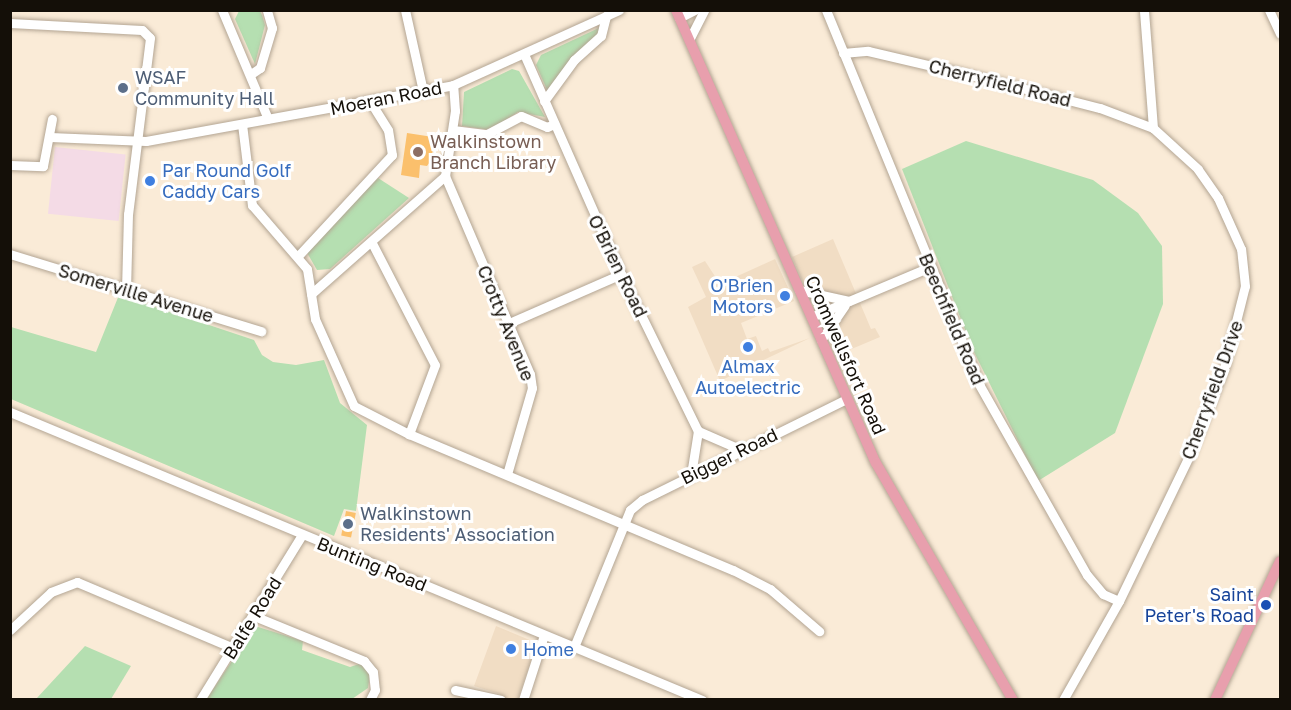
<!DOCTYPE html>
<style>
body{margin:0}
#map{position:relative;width:1291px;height:710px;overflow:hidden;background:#faebd7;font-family:"Golos Text",sans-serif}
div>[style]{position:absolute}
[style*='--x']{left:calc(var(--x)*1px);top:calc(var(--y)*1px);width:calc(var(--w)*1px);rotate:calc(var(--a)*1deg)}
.built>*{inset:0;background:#f1ddc4}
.industrial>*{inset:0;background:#f4dbe6;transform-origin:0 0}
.green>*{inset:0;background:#b5dfb1}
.building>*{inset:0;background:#fbc06c;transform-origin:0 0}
.roads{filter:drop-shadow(0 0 2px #b3a593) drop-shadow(0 0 2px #b3a593)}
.minor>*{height:9px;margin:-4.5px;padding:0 4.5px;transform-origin:4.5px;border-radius:4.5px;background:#fff}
.major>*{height:10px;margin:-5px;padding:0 5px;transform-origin:5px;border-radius:5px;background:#e89fad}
.dots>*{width:16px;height:16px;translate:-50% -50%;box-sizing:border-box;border:3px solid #fff;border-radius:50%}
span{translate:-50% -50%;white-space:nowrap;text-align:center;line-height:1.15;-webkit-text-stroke:6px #fff;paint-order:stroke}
.service-label{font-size:18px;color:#4e5e75}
.left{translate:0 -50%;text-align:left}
.street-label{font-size:18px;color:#140f08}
.education-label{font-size:18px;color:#785e54}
.shop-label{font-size:18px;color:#366cbe}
.right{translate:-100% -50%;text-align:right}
.transit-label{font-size:18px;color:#164399}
.frame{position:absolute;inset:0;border:12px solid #140f08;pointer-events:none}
</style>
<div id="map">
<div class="built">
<i style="clip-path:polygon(833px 239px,871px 329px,875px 328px,880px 337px,835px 356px,792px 257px)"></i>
<i style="clip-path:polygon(775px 259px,794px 301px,741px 323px,747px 339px,756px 336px,762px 351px,768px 348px,770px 352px,810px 338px,757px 363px,748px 360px,751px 366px,720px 381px,688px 307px,706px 297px,692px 267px,705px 261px,720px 284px)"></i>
<i style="clip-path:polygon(496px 626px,537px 643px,518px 699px,500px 699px,500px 694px,474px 686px)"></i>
</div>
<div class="industrial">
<i style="left:55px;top:147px;width:71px;height:67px;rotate:6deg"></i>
</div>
<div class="green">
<i style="clip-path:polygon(239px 11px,260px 11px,262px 15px,265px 25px,255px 64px,235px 19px)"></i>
<i style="clip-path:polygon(603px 26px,602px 30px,548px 92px,536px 65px,541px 55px)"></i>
<i style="clip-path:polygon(512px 69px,519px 71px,545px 117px,518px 112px,490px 130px,462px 126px,464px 92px)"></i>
<i style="clip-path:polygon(966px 141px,1093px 180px,1138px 213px,1162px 246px,1163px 304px,1115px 433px,1038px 481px,973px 350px,902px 169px)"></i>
<i style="clip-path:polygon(378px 178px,409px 198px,330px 269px,317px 270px,306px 251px)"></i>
<i style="clip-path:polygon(119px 295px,254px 340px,262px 355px,273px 362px,296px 365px,324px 360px,340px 403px,367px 425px,356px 511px,344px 509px,334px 536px,11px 399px,11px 327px,96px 352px)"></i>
<i style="clip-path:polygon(255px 626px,303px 641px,302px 650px,350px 667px,362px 663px,370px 675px,368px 688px,352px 699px,206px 700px)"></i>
<i style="clip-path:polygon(85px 646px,131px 666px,111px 699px,36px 699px)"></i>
</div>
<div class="building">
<i style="clip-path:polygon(407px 133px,433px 137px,432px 159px,427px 166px,420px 165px,419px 178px,401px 175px)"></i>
<i style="left:346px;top:511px;width:10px;height:25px;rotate:11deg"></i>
</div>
<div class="roads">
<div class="minor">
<i style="--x:222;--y:10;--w:118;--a:67.1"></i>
<i style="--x:405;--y:10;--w:83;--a:77.5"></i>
<i style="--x:826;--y:10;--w:406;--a:67.7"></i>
<i style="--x:980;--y:386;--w:217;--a:60.5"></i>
<i style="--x:1087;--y:575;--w:25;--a:50"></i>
<i style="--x:1103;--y:594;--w:17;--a:24"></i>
<i style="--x:1269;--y:10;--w:26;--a:65"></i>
<i style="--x:679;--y:18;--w:18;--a:-27"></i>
<i style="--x:10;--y:23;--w:132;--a:3"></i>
<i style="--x:142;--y:30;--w:11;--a:45"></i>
<i style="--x:150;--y:38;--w:177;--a:97.1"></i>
<i style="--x:128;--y:214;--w:76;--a:91.5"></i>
<i style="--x:689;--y:40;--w:34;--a:-63"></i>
<i style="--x:843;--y:53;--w:25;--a:-5"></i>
<i style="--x:868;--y:51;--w:110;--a:13.2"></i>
<i style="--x:975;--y:76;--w:129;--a:14.4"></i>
<i style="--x:1100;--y:108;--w:57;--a:20.7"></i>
<i style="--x:524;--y:54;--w:240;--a:66.2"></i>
<i style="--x:621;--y:274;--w:175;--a:63.9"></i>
<i style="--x:698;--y:431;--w:48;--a:23.4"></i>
<i style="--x:251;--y:74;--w:11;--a:-34"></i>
<i style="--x:260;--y:68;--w:42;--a:-73.3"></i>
<i style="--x:272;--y:28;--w:19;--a:-106"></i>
<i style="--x:544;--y:101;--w:51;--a:-53.8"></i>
<i style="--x:574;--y:60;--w:36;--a:-42"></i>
<i style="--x:601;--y:36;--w:21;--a:-76"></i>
<i style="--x:242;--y:124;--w:82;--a:83"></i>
<i style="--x:252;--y:205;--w:84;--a:49.3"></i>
<i style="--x:307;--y:269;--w:51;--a:80.9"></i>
<i style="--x:315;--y:319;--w:95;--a:65.9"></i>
<i style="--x:354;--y:406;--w:62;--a:27"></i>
<i style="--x:409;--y:434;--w:351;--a:22.8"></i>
<i style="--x:733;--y:570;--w:42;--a:27.2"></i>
<i style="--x:770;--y:589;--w:65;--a:40.6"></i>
<i style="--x:453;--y:130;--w:34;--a:7"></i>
<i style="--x:487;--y:134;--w:38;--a:-28"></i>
<i style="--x:521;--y:116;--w:28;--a:23"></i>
<i style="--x:547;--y:127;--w:8;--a:-23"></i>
<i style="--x:50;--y:137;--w:96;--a:2.4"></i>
<i style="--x:146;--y:141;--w:312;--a:-10.3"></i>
<i style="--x:453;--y:85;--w:182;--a:-24.3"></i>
<i style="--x:10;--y:165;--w:33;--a:2"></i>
<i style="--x:43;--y:166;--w:48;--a:-79.2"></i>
<i style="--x:445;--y:176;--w:215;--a:66.8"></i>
<i style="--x:530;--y:374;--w:14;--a:82"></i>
<i style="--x:532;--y:388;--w:90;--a:106.2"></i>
<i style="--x:445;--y:176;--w:66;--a:-81.3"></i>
<i style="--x:455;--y:111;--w:26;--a:-94"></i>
<i style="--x:372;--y:243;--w:137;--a:62.7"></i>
<i style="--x:435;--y:365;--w:74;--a:110.6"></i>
<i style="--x:10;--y:254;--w:263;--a:17.1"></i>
<i style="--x:298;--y:256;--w:138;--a:-47.1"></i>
<i style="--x:392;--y:155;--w:25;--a:-99"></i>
<i style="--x:388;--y:130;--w:34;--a:-122"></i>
<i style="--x:799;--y:290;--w:51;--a:12.4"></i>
<i style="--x:311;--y:294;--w:179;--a:-41.4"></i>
<i style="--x:811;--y:317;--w:129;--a:-22.8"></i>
<i style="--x:509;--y:323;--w:122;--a:-23.6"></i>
<i style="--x:821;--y:340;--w:42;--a:-55.6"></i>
<i style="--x:10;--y:412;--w:750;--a:22.6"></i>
<i style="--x:691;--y:475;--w:45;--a:-81"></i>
<i style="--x:254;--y:616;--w:119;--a:22.2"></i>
<i style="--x:364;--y:661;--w:14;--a:51"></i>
<i style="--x:373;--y:672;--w:18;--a:84"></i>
<i style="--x:375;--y:690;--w:11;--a:117"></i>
<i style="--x:10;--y:630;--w:56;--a:-42.8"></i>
<i style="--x:51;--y:592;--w:28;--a:-21"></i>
<i style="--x:77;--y:582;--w:169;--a:22.9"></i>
<i style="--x:574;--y:647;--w:148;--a:-67.8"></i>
<i style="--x:630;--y:510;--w:16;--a:-40"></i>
<i style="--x:642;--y:500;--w:228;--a:-26.3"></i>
<i style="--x:455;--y:690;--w:47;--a:12.3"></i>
<i style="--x:200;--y:700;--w:194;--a:-58.3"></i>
<i style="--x:523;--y:700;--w:68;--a:-72.1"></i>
<i style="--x:1063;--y:700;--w:114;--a:-60.5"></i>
<i style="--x:1119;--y:601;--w:163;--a:-64.2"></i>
<i style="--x:1190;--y:454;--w:96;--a:-68.5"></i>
<i style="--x:1225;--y:365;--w:81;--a:-75.8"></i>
<i style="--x:1245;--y:286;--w:37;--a:-96"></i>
<i style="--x:1241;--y:249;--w:56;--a:-114.3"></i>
<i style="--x:1218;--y:198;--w:35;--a:-125"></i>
<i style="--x:1198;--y:169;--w:61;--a:-137.7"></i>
<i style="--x:1153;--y:128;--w:118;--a:-94.4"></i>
</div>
<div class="major">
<i style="--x:676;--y:10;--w:495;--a:66.2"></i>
<i style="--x:876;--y:463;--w:274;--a:60"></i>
<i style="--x:1215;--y:700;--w:153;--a:-64.9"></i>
</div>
</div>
<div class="dots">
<i style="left:123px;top:88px;background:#5c6f8a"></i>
<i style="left:418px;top:152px;background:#8d6e63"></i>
<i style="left:150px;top:181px;background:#3f7fe0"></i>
<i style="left:785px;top:296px;background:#3f7fe0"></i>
<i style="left:748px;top:347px;background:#3f7fe0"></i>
<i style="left:348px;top:524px;background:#5c6f8a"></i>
<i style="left:1266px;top:605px;background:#1a4fb4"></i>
<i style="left:511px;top:649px;background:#3f7fe0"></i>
</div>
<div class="service-label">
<span class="left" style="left:135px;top:88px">WSAF<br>Community Hall</span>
<span class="left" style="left:360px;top:524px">Walkinstown<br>Residents' Association</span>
</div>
<div class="street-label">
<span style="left:1000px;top:83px;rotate:14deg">Cherryfield Road</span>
<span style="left:386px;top:98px;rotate:-11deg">Moeran Road</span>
<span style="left:618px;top:266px;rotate:64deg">O'Brien Road</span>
<span style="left:136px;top:293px;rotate:17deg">Somerville Avenue</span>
<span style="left:952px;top:319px;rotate:67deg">Beechfield Road</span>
<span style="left:506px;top:323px;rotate:68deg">Crotty Avenue</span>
<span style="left:846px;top:355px;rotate:66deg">Cromwellsfort Road</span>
<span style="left:1212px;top:390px;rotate:-70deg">Cherryfield Drive</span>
<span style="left:729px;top:456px;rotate:-26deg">Bigger Road</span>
<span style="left:372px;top:564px;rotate:22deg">Bunting Road</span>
<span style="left:252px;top:618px;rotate:-58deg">Balfe Road</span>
</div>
<div class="education-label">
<span class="left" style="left:430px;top:152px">Walkinstown<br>Branch Library</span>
</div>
<div class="shop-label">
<span class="left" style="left:162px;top:181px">Par Round Golf<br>Caddy Cars</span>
<span class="right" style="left:773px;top:296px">O'Brien<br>Motors</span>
<span style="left:748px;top:377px">Almax<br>Autoelectric</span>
<span class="left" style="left:523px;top:649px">Home</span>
</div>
<div class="transit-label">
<span class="right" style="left:1254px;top:605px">Saint<br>Peter's Road</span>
</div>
<div class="frame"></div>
</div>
